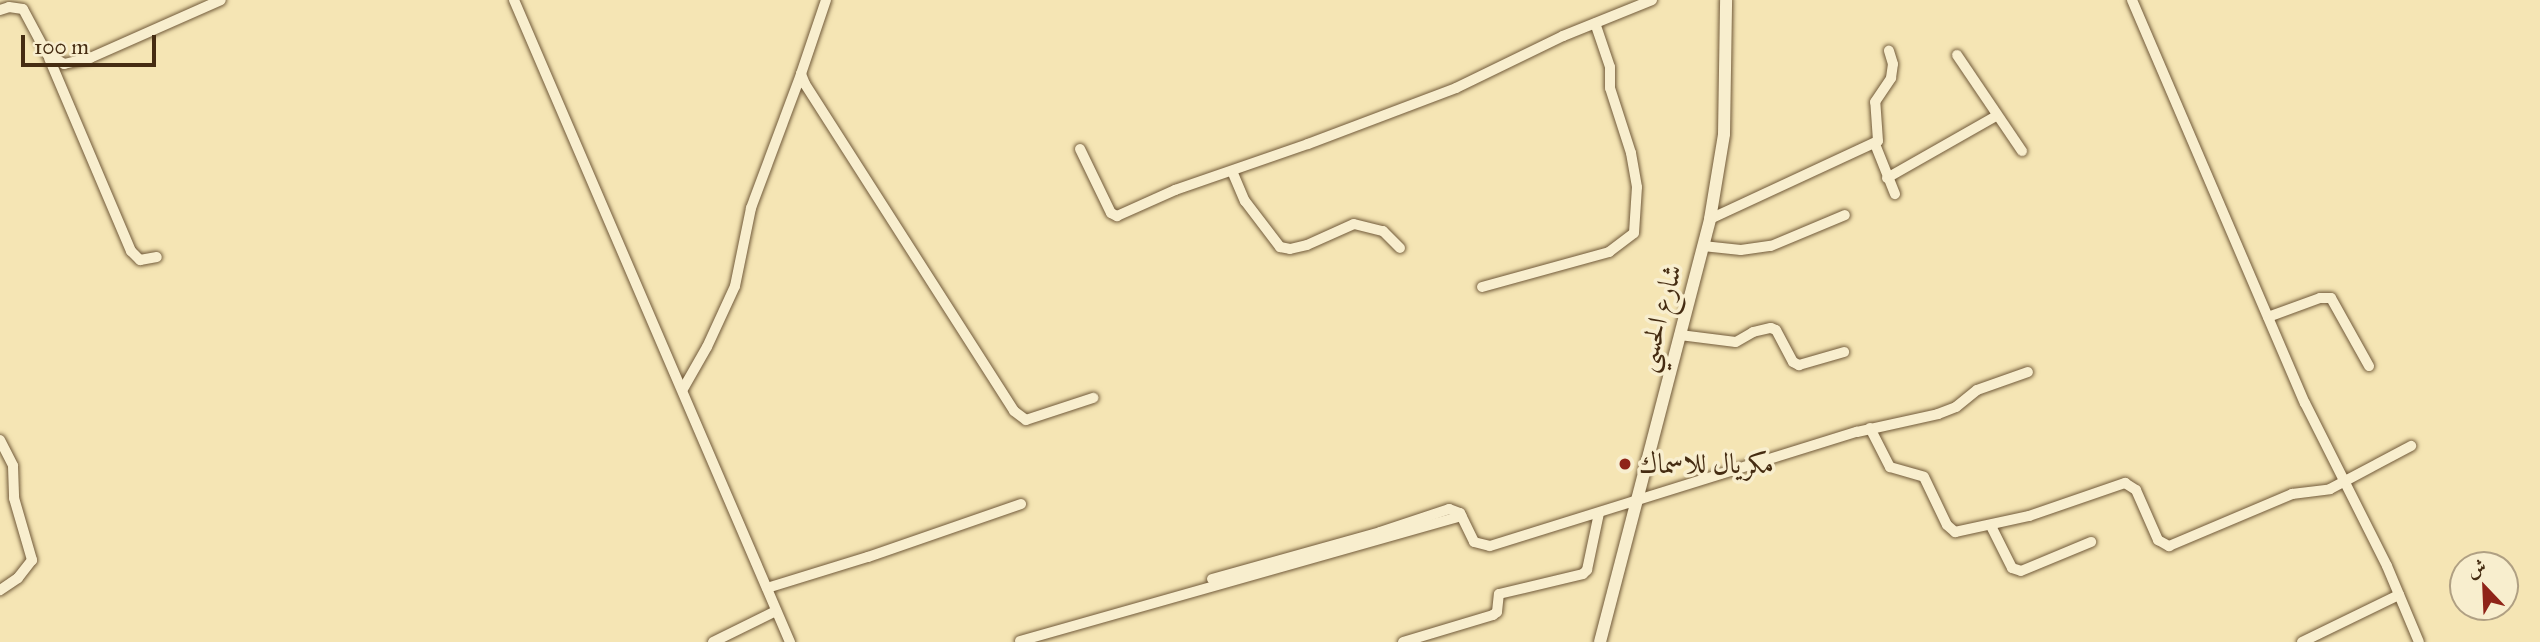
<!DOCTYPE html>
<meta charset="utf-8">
<style>
body{margin:0}
#map{position:relative;width:2540px;height:642px;overflow:hidden;background:#f5e5b4;font-family:"IM FELL Great Primer",Amiri,serif}
div>[style]{position:absolute}
[style*='--x']{left:calc(var(--x)*1px);top:calc(var(--y)*1px);width:calc(var(--w)*1px);rotate:calc(var(--a)*1deg)}
.roads{filter:drop-shadow(0 0 2px #715a3a) drop-shadow(0 0 2px #715a3a)}
.minor>*{height:10px;margin:-5px;padding:0 5px;transform-origin:5px;border-radius:5px;background:#f8eece}
.tertiary>*{height:12px;margin:-6px;padding:0 6px;transform-origin:6px;border-radius:6px;background:#f8eece}
.dots>*{width:19px;height:19px;translate:-50% -50%;box-sizing:border-box;border:4px solid #f8eece;border-radius:50%}
span{translate:-50% -50%;white-space:nowrap;text-align:center;line-height:1.15;-webkit-text-stroke:7px #f8eece;paint-order:stroke}
.street-label{font-size:28px;color:#452c12}
.poi-label{font-size:28px;color:#452c12}
.left{translate:0 -50%;text-align:left}
.north{position:absolute;left:2449px;top:551px;width:70px;height:70px;box-sizing:border-box;background:#f8eece;border:2px solid #b0a083;border-radius:50%;rotate:337deg;font-size:19px;font-weight:700;line-height:28px;text-align:center;color:#452c12}
.north::after{content:'';display:block;margin:auto;width:24px;height:32px;background:#8f2418;clip-path:polygon(50% 0,100% 100%,50% 72%,0 100%)}
.scale{position:absolute;left:21px;top:35px;width:135px;height:32px;box-sizing:border-box;border:4px solid #452c12;border-top:0;padding-left:9px;font-size:21px;line-height:24px;white-space:nowrap;color:#452c12;-webkit-text-stroke:5px #f8eece;paint-order:stroke}
</style>
<div id="map">
<div class="roads">
<div class="minor">
<i style="--x:514;--y:0;--w:699;--a:66.74"></i>
<i style="--x:826;--y:0;--w:78;--a:108.7"></i>
<i style="--x:801;--y:74;--w:11;--a:68"></i>
<i style="--x:805;--y:84;--w:388;--a:57.4"></i>
<i style="--x:1014;--y:411;--w:15;--a:37"></i>
<i style="--x:1026;--y:420;--w:71;--a:-18.2"></i>
<i style="--x:2132;--y:0;--w:439;--a:66.8"></i>
<i style="--x:2305;--y:403;--w:182;--a:63.3"></i>
<i style="--x:2387;--y:566;--w:82;--a:67.2"></i>
<i style="--x:0;--y:10;--w:9;--a:-18"></i>
<i style="--x:9;--y:7;--w:14;--a:8"></i>
<i style="--x:23;--y:9;--w:51;--a:61.9"></i>
<i style="--x:47;--y:54;--w:20;--a:30"></i>
<i style="--x:64;--y:64;--w:27;--a:-13"></i>
<i style="--x:90;--y:58;--w:143;--a:-23.9"></i>
<i style="--x:1957;--y:55;--w:116;--a:55.9"></i>
<i style="--x:49;--y:58;--w:210;--a:67"></i>
<i style="--x:131;--y:251;--w:13;--a:45"></i>
<i style="--x:140;--y:260;--w:17;--a:-10"></i>
<i style="--x:1875;--y:144;--w:54;--a:68.2"></i>
<i style="--x:1080;--y:149;--w:71;--a:64.2"></i>
<i style="--x:1111;--y:213;--w:7;--a:27"></i>
<i style="--x:1117;--y:216;--w:64;--a:-24.1"></i>
<i style="--x:1175;--y:190;--w:141;--a:-19.1"></i>
<i style="--x:1308;--y:144;--w:158;--a:-20.7"></i>
<i style="--x:1456;--y:88;--w:119;--a:-25.9"></i>
<i style="--x:1563;--y:36;--w:96;--a:-22"></i>
<i style="--x:1232;--y:171;--w:33;--a:67"></i>
<i style="--x:1245;--y:201;--w:58;--a:52.7"></i>
<i style="--x:1280;--y:247;--w:10;--a:11"></i>
<i style="--x:1290;--y:249;--w:17;--a:-13"></i>
<i style="--x:1307;--y:245;--w:51;--a:-24.1"></i>
<i style="--x:1354;--y:224;--w:30;--a:14"></i>
<i style="--x:1383;--y:231;--w:24;--a:45"></i>
<i style="--x:1887;--y:178;--w:125;--a:-29.6"></i>
<i style="--x:1710;--y:219;--w:185;--a:-24.9"></i>
<i style="--x:1878;--y:141;--w:39;--a:-94"></i>
<i style="--x:1875;--y:102;--w:29;--a:-56"></i>
<i style="--x:1891;--y:78;--w:14;--a:-82"></i>
<i style="--x:1893;--y:64;--w:14;--a:-107"></i>
<i style="--x:1703;--y:246;--w:38;--a:6"></i>
<i style="--x:1741;--y:250;--w:30;--a:-8"></i>
<i style="--x:1771;--y:246;--w:80;--a:-22.7"></i>
<i style="--x:1482;--y:287;--w:132;--a:-15.4"></i>
<i style="--x:1609;--y:252;--w:31;--a:-37"></i>
<i style="--x:1634;--y:233;--w:46;--a:-86.3"></i>
<i style="--x:1637;--y:187;--w:35;--a:-100"></i>
<i style="--x:1631;--y:153;--w:68;--a:-107.9"></i>
<i style="--x:1610;--y:88;--w:21;--a:-90"></i>
<i style="--x:1610;--y:67;--w:46;--a:-108.8"></i>
<i style="--x:2268;--y:317;--w:55;--a:-20.1"></i>
<i style="--x:2320;--y:298;--w:11;--a:0"></i>
<i style="--x:2331;--y:298;--w:78;--a:60.8"></i>
<i style="--x:1680;--y:335;--w:56;--a:7.1"></i>
<i style="--x:1736;--y:342;--w:20;--a:-30"></i>
<i style="--x:1753;--y:332;--w:18;--a:-13"></i>
<i style="--x:1771;--y:328;--w:5;--a:22"></i>
<i style="--x:1776;--y:330;--w:36;--a:62"></i>
<i style="--x:1793;--y:362;--w:7;--a:27"></i>
<i style="--x:1799;--y:365;--w:47;--a:-16.1"></i>
<i style="--x:683;--y:389;--w:48;--a:-60.3"></i>
<i style="--x:707;--y:347;--w:67;--a:-65.3"></i>
<i style="--x:735;--y:286;--w:80;--a:-78.4"></i>
<i style="--x:751;--y:208;--w:143;--a:-69.5"></i>
<i style="--x:1870;--y:428;--w:44;--a:62.9"></i>
<i style="--x:1890;--y:467;--w:35;--a:16"></i>
<i style="--x:1924;--y:477;--w:53;--a:64.4"></i>
<i style="--x:1947;--y:525;--w:11;--a:41"></i>
<i style="--x:1955;--y:532;--w:76;--a:-12.2"></i>
<i style="--x:2029;--y:516;--w:102;--a:-19"></i>
<i style="--x:2125;--y:483;--w:13;--a:32"></i>
<i style="--x:2136;--y:490;--w:55;--a:66.3"></i>
<i style="--x:2158;--y:540;--w:13;--a:29"></i>
<i style="--x:2169;--y:546;--w:134;--a:-22.9"></i>
<i style="--x:2292;--y:494;--w:38;--a:-7"></i>
<i style="--x:2330;--y:489;--w:92;--a:-28"></i>
<i style="--x:0;--y:440;--w:29;--a:63"></i>
<i style="--x:13;--y:466;--w:32;--a:88"></i>
<i style="--x:14;--y:498;--w:65;--a:73.8"></i>
<i style="--x:32;--y:560;--w:23;--a:128"></i>
<i style="--x:18;--y:578;--w:22;--a:146"></i>
<i style="--x:1991;--y:526;--w:47;--a:63.4"></i>
<i style="--x:2012;--y:568;--w:9;--a:18"></i>
<i style="--x:2021;--y:571;--w:76;--a:-22.5"></i>
<i style="--x:1212;--y:579;--w:174;--a:-15.6"></i>
<i style="--x:1380;--y:532;--w:73;--a:-18.4"></i>
<i style="--x:1449;--y:509;--w:12;--a:20"></i>
<i style="--x:1460;--y:513;--w:32;--a:64"></i>
<i style="--x:1474;--y:542;--w:16;--a:14"></i>
<i style="--x:1490;--y:546;--w:384;--a:-17.3"></i>
<i style="--x:1857;--y:432;--w:83;--a:-12.5"></i>
<i style="--x:1938;--y:414;--w:19;--a:-21"></i>
<i style="--x:1956;--y:407;--w:27;--a:-39"></i>
<i style="--x:1977;--y:390;--w:54;--a:-19.4"></i>
<i style="--x:767;--y:588;--w:106;--a:-17.1"></i>
<i style="--x:868;--y:557;--w:162;--a:-19.1"></i>
<i style="--x:1020;--y:641;--w:459;--a:-15.8"></i>
<i style="--x:713;--y:642;--w:70;--a:-26.2"></i>
<i style="--x:1403;--y:642;--w:94;--a:-16.7"></i>
<i style="--x:1493;--y:615;--w:5;--a:-37"></i>
<i style="--x:1497;--y:612;--w:18;--a:-84"></i>
<i style="--x:1499;--y:594;--w:86;--a:-13.4"></i>
<i style="--x:1583;--y:574;--w:6;--a:-45"></i>
<i style="--x:1587;--y:570;--w:58;--a:-78.1"></i>
<i style="--x:2302;--y:642;--w:108;--a:-25.9"></i>
</div>
<div class="tertiary">
<i style="--x:1600;--y:642;--w:437;--a:-75.4"></i>
<i style="--x:1710;--y:219;--w:86;--a:-80.6"></i>
<i style="--x:1724;--y:134;--w:134;--a:-89.1"></i>
</div>
</div>
<div class="dots">
<i style="left:1625px;top:464px;background:#8f2418"></i>
</div>
<div class="street-label">
<span style="left:1659px;top:318px;rotate:-75deg">شارع الحسي</span>
</div>
<div class="poi-label">
<span class="left" style="left:1639px;top:464px">مكريال للاسماك</span>
</div>
<div class="north">ش</div>
<div class="scale">100 m</div>
</div>
